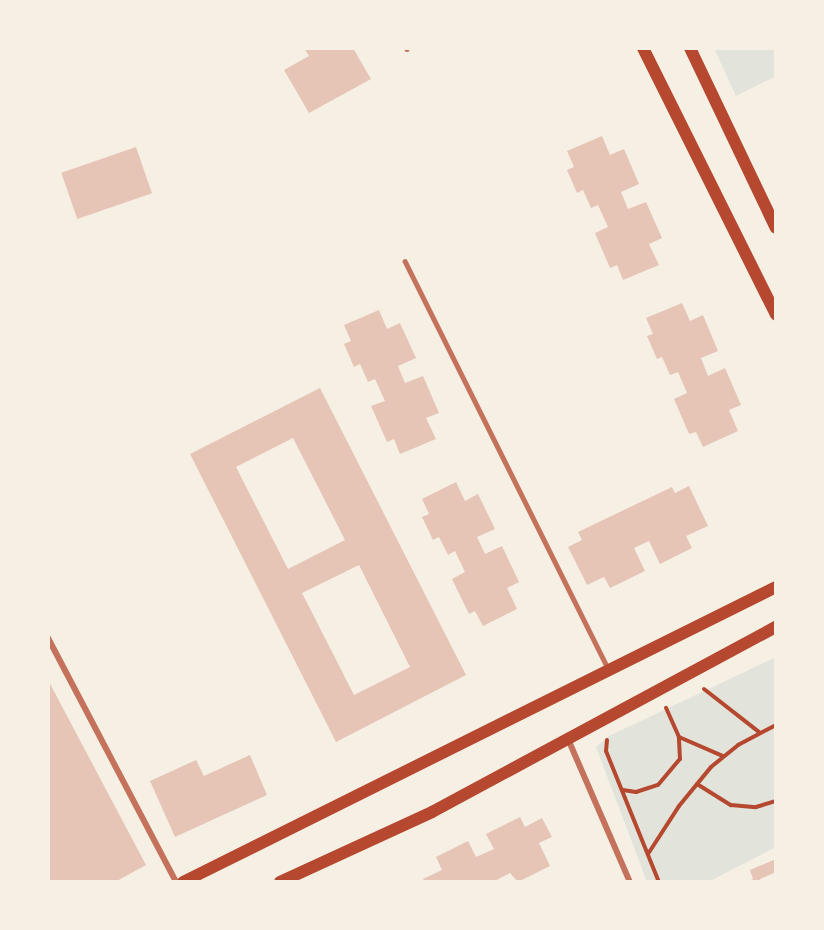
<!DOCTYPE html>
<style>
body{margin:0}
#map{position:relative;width:824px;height:930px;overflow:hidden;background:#f6efe4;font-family:Karla,sans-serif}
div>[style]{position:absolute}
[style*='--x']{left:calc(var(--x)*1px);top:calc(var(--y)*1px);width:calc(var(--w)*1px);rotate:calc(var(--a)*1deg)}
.green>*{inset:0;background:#e2e4dc}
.building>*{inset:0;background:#e6c5b7;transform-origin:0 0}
.path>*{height:4px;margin:-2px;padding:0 2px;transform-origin:2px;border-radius:2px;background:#b5482f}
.service>*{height:4.5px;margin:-2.25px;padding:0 2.25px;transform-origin:2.25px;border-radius:2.25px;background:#c5725c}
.minor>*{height:6px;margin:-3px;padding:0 3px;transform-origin:3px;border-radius:3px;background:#c5725c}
.secondary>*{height:12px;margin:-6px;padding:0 6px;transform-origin:6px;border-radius:6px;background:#b5482f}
span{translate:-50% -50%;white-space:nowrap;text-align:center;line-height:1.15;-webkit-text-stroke:4.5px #f6efe4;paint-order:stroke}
.frame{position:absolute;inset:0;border:50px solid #f6efe4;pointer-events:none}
</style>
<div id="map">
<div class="green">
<i style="clip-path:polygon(714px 48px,776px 48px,776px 76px,736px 96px)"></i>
<i style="clip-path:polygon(776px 657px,776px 847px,708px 882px,647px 882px,596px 747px,609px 736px)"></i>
</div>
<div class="building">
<i style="clip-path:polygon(304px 48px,353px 48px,371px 79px,309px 113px,284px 70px,309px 56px)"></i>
<i style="clip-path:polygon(602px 136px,610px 155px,624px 149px,639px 184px,621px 192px,628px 209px,646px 202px,662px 238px,649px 244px,659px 265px,623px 280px,617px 265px,610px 268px,595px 233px,608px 227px,598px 205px,591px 208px,583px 190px,577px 193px,567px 170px,574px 167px,567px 151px)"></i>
<i style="left:136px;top:147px;width:49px;height:79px;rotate:71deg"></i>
<i style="clip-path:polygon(682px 303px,690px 321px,703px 315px,718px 351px,701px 358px,708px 376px,725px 368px,741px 405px,729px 410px,738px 431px,703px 447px,696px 432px,689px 434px,674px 399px,687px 393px,678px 372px,670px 375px,662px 357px,657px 359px,647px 336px,653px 334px,646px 318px)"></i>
<i style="clip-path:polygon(379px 310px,387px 329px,400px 323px,416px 358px,398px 366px,405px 383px,423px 376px,439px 413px,426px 418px,436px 439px,400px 454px,394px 439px,387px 442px,371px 406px,385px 401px,375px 379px,368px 382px,360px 364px,354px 367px,344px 344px,351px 341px,344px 325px)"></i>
<i style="clip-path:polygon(evenodd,320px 388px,466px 675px,336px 742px,190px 454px,320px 388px,293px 438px,345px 540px,288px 569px,236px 467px,293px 438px,320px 388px,359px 565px,410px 667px,354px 695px,302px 593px,359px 565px)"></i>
<i style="clip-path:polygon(456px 482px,465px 501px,478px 494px,495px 529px,477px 537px,485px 554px,502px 546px,519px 582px,507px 588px,517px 609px,483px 626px,475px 611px,469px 614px,452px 579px,465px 572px,455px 551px,448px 555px,439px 537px,433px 540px,422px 517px,429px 514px,422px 499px)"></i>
<i style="clip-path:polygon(689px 486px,708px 526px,686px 536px,692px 548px,660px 564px,649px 541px,634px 548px,645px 571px,610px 588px,604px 577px,587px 585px,568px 547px,582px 540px,578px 532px,672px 487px,675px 493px)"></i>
<i style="clip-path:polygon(48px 680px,146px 865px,115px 882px,48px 882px)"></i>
<i style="clip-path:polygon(250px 755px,267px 795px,175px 837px,150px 781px,196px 760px,204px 776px)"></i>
<i style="clip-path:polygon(520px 817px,525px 827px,542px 818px,552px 837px,539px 843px,550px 866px,518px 882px,510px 873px,493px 882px,425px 882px,423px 879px,442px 870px,436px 857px,468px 841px,476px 857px,494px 849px,486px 834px)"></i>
<i style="clip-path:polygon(776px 859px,776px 872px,760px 879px,761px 882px,747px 882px,753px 879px,750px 870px)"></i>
</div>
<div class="path">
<i style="--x:704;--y:689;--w:70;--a:38"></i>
<i style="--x:679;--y:737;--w:48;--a:23.4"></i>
<i style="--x:607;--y:740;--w:11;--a:95"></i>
<i style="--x:606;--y:751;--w:141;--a:68"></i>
<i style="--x:697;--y:784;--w:40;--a:32"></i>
<i style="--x:731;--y:805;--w:25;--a:5"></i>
<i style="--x:756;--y:807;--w:21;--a:-17"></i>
<i style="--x:623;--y:790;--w:13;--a:9"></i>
<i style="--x:636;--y:792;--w:23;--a:-18"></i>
<i style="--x:658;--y:785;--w:34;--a:-50"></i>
<i style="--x:680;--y:759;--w:22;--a:-93"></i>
<i style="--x:679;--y:737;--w:32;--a:-114"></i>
<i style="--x:648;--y:854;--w:57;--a:-57.1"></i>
<i style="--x:679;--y:806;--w:50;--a:-50.6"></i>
<i style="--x:711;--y:767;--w:35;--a:-39"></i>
<i style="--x:738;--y:745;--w:43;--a:-27.8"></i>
</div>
<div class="service">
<i style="--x:407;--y:48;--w:1;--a:90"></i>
<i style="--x:405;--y:261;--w:457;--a:63.5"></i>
</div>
<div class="minor">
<i style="--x:48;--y:638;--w:276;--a:62.3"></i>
<i style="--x:568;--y:739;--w:156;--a:66.6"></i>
</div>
<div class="secondary">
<i style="--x:643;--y:48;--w:298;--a:63.5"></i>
<i style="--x:690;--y:48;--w:199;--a:64.5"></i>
<i style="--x:183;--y:882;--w:662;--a:-26.45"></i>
<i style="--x:280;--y:882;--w:167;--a:-24.7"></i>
<i style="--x:432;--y:812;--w:391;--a:-28.3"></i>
</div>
<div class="frame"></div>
</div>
